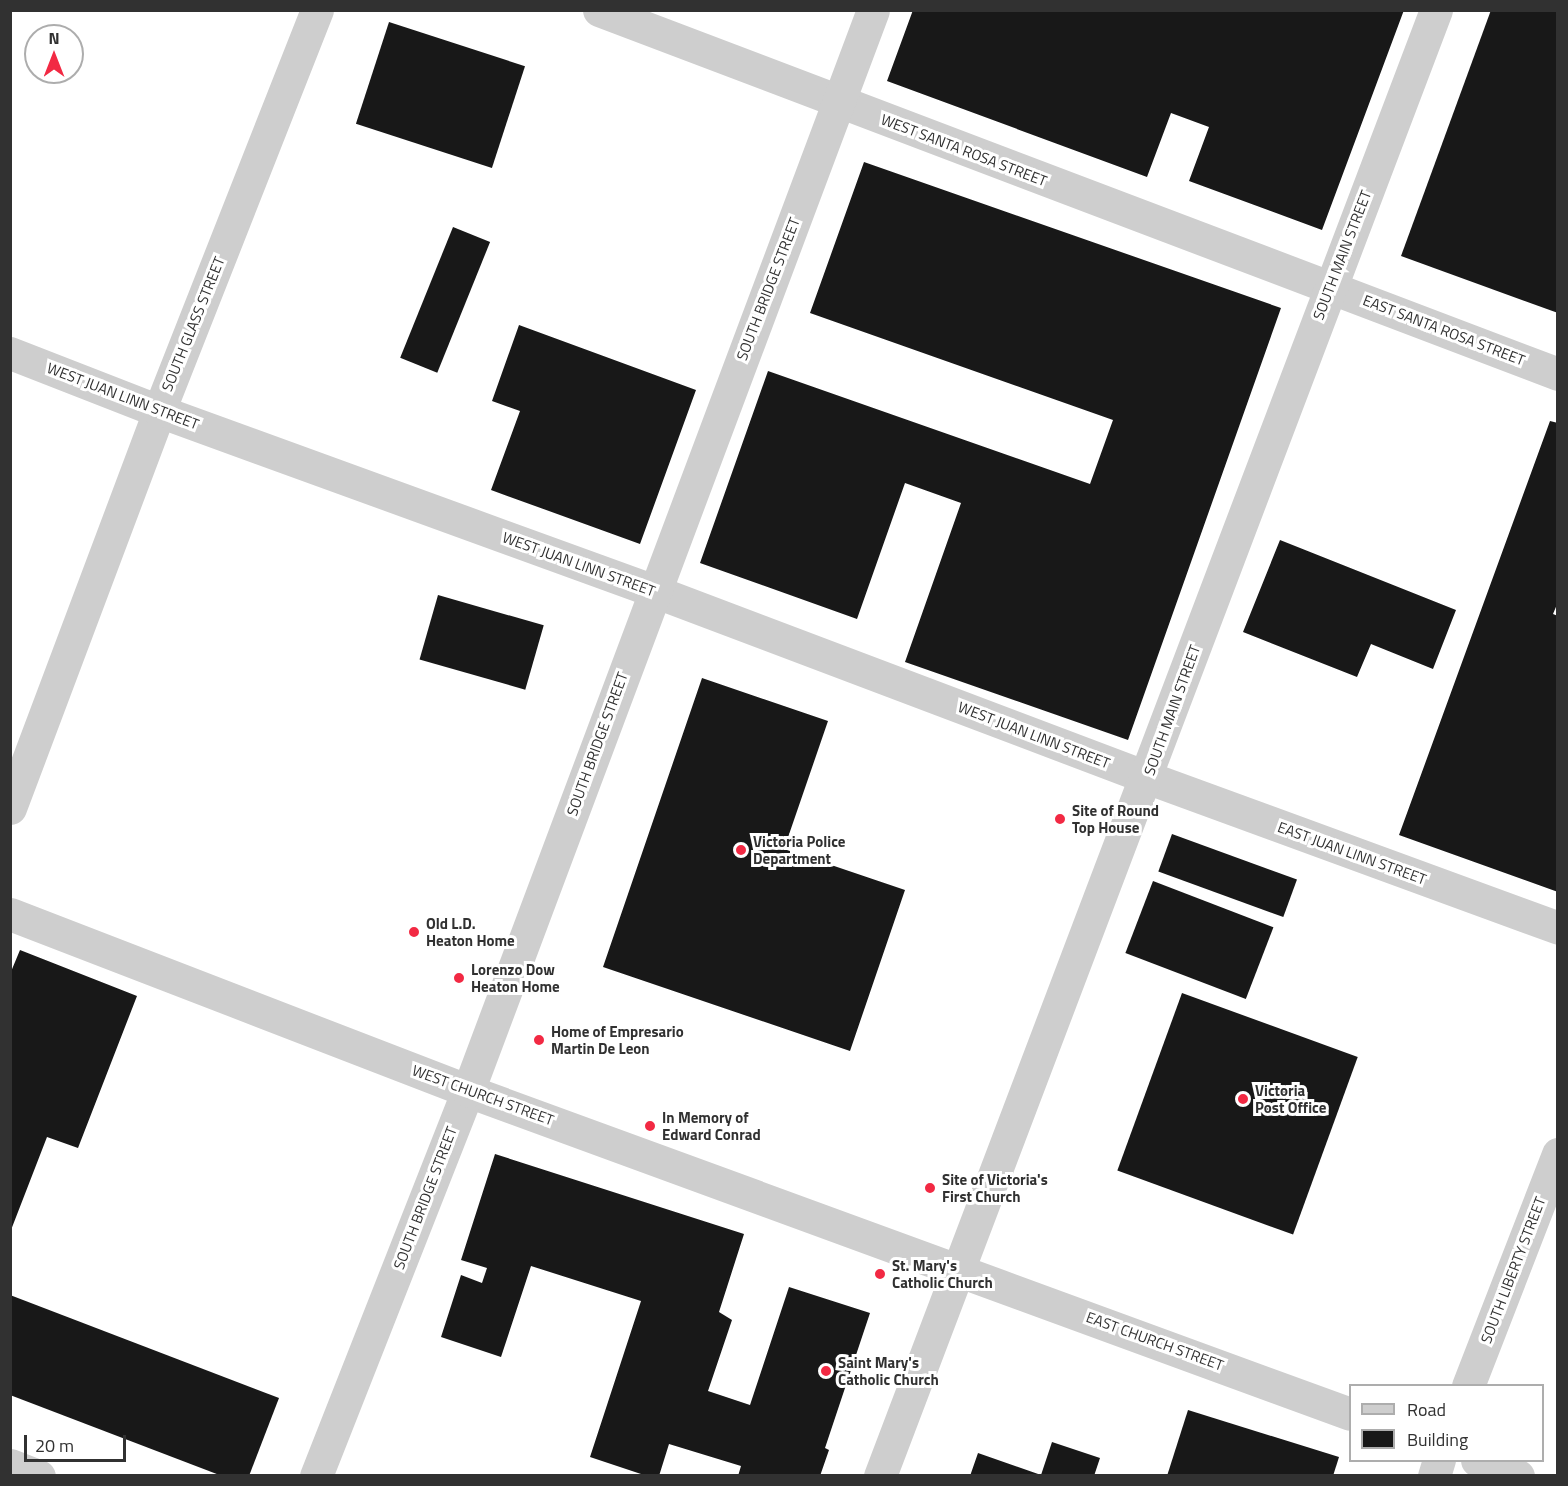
<!DOCTYPE html>
<style>
body{margin:0}
#map{position:relative;width:1568px;height:1486px;overflow:hidden;background:#fff;font-family:"Titillium Web",sans-serif}
div>[style]{position:absolute}
[style*='--x']{left:calc(var(--x)*1px);top:calc(var(--y)*1px);width:calc(var(--w)*1px);rotate:calc(var(--a)*1deg)}
.building>*{inset:0;background:#181818;transform-origin:0 0}
.minor>*{height:33px;margin:-16.5px;padding:0 16.5px;transform-origin:16.5px;border-radius:16.5px;background:#cecece}
.dots>*{width:16px;height:16px;translate:-50% -50%;box-sizing:border-box;border:3px solid #fff;border-radius:50%}
span{translate:-50% -50%;white-space:nowrap;text-align:center;line-height:1.15;-webkit-text-stroke:6px #fff;paint-order:stroke}
.street-label{font-size:15px;color:#313131}
.poi-label{font-size:15px;color:#313131;font-weight:700}
.left{translate:0 -50%;text-align:left}
.frame{position:absolute;inset:0;border:12px solid #313131;pointer-events:none}
.legend{position:absolute;left:1349px;top:1384px;width:195px;height:78px;box-sizing:border-box;background:#fff;border:2px solid #adadad;margin:0;padding:8px 10px;list-style:none;font-size:18px;color:#313131}
.legend li{display:flex;align-items:center;gap:12px;height:30px}
.legend b{width:30px;border:2px solid #adadad}
.north{position:absolute;left:24px;top:24px;width:60px;height:60px;box-sizing:border-box;background:#fff;border:2px solid #adadad;border-radius:50%;rotate:0deg;font-size:16px;font-weight:700;line-height:24px;text-align:center;color:#313131}
.north::after{content:'';display:block;margin:auto;width:21px;height:27px;background:#f22943;clip-path:polygon(50% 0,100% 100%,50% 72%,0 100%)}
.scale{position:absolute;left:24px;top:1435px;width:102px;height:27px;box-sizing:border-box;border:3px solid #313131;border-top:0;padding-left:8px;font-size:18px;line-height:21px;white-space:nowrap;color:#313131;-webkit-text-stroke:4px #fff;paint-order:stroke}
</style>
<div id="map">
<div class="building">
<i style="clip-path:polygon(913px 10px,1404px 10px,1322px 230px,1189px 181px,1209px 127px,1171px 113px,1147px 177px,887px 81px)"></i>
<i style="clip-path:polygon(1491px 10px,1558px 10px,1558px 313px,1401px 256px)"></i>
<i style="left:389px;top:22px;width:143px;height:107px;rotate:18deg"></i>
<i style="clip-path:polygon(864px 162px,1281px 308px,1128px 740px,905px 662px,961px 503px,905px 483px,857px 619px,700px 563px,768px 371px,1090px 484px,1113px 420px,810px 313px)"></i>
<i style="left:453px;top:227px;width:40px;height:141px;rotate:22deg"></i>
<i style="clip-path:polygon(519px 325px,696px 390px,640px 544px,491px 490px,520px 411px,492px 401px)"></i>
<i style="clip-path:polygon(1550px 421px,1558px 423px,1558px 602px,1553px 614px,1558px 616px,1558px 892px,1399px 835px)"></i>
<i style="clip-path:polygon(1280px 540px,1456px 610px,1433px 669px,1371px 644px,1357px 677px,1243px 632px)"></i>
<i style="left:438px;top:595px;width:110px;height:67px;rotate:16deg"></i>
<i style="clip-path:polygon(702px 678px,828px 721px,784px 849px,905px 890px,850px 1051px,603px 967px)"></i>
<i style="left:1172px;top:834px;width:133px;height:40px;rotate:20deg"></i>
<i style="left:1153px;top:881px;width:129px;height:77px;rotate:21deg"></i>
<i style="clip-path:polygon(20px 950px,137px 996px,78px 1148px,47px 1137px,11px 1230px,10px 974px)"></i>
<i style="left:1182px;top:993px;width:187px;height:189px;rotate:20deg"></i>
<i style="clip-path:polygon(495px 1154px,744px 1234px,719px 1312px,732px 1320px,708px 1391px,750px 1405px,789px 1287px,870px 1313px,825px 1448px,829px 1450px,820px 1476px,738px 1476px,741px 1466px,669px 1444px,659px 1476px,647px 1476px,590px 1457px,641px 1301px,531px 1266px,501px 1357px,441px 1337px,461px 1275px,482px 1283px,487px 1268px,461px 1260px)"></i>
<i style="clip-path:polygon(10px 1295px,279px 1398px,249px 1476px,222px 1476px,10px 1395px)"></i>
<i style="clip-path:polygon(1188px 1410px,1339px 1457px,1333px 1476px,1167px 1476px)"></i>
<i style="clip-path:polygon(1052px 1442px,1100px 1458px,1094px 1476px,970px 1476px,978px 1453px,1041px 1475px)"></i>
</div>
<div class="minor">
<i style="--x:599;--y:10;--w:1026;--a:20.78"></i>
<i style="--x:10;--y:353;--w:160;--a:21.3"></i>
<i style="--x:159;--y:411;--w:527;--a:19.98"></i>
<i style="--x:654;--y:591;--w:526;--a:20.71"></i>
<i style="--x:1146;--y:777;--w:439;--a:20.1"></i>
<i style="--x:10;--y:808;--w:424;--a:-69.4"></i>
<i style="--x:159;--y:411;--w:431;--a:-68.5"></i>
<i style="--x:10;--y:914;--w:491;--a:21.1"></i>
<i style="--x:468;--y:1091;--w:939;--a:20.11"></i>
<i style="--x:1468;--y:1386;--w:249;--a:-68.8"></i>
<i style="--x:1477;--y:1460;--w:44;--a:21.3"></i>
<i style="--x:10;--y:1465;--w:31;--a:21"></i>
<i style="--x:316;--y:1476;--w:414;--a:-68.5"></i>
<i style="--x:468;--y:1091;--w:1154;--a:-69.46"></i>
<i style="--x:880;--y:1476;--w:1568;--a:-69.23"></i>
<i style="--x:1434;--y:1476;--w:17;--a:-73"></i>
</div>
<div class="dots">
<i style="left:1060px;top:819px;background:#f22943"></i>
<i style="left:741px;top:850px;background:#f22943"></i>
<i style="left:414px;top:932px;background:#f22943"></i>
<i style="left:459px;top:978px;background:#f22943"></i>
<i style="left:539px;top:1040px;background:#f22943"></i>
<i style="left:1243px;top:1099px;background:#f22943"></i>
<i style="left:650px;top:1126px;background:#f22943"></i>
<i style="left:930px;top:1188px;background:#f22943"></i>
<i style="left:880px;top:1274px;background:#f22943"></i>
<i style="left:826px;top:1371px;background:#f22943"></i>
</div>
<div class="street-label">
<span style="left:964px;top:150px;rotate:21deg">WEST SANTA ROSA STREET</span>
<span style="left:1342px;top:255px;rotate:-69deg">SOUTH MAIN STREET</span>
<span style="left:768px;top:289px;rotate:-69deg">SOUTH BRIDGE STREET</span>
<span style="left:193px;top:324px;rotate:-68deg">SOUTH GLASS STREET</span>
<span style="left:1444px;top:330px;rotate:21deg">EAST SANTA ROSA STREET</span>
<span style="left:123px;top:396px;rotate:21deg">WEST JUAN LINN STREET</span>
<span style="left:579px;top:564px;rotate:20deg">WEST JUAN LINN STREET</span>
<span style="left:1172px;top:710px;rotate:-70deg">SOUTH MAIN STREET</span>
<span style="left:1034px;top:735px;rotate:21deg">WEST JUAN LINN STREET</span>
<span style="left:597px;top:744px;rotate:-70deg">SOUTH BRIDGE STREET</span>
<span style="left:1352px;top:853px;rotate:20deg">EAST JUAN LINN STREET</span>
<span style="left:483px;top:1095px;rotate:20deg">WEST CHURCH STREET</span>
<span style="left:425px;top:1198px;rotate:-69deg">SOUTH BRIDGE STREET</span>
<span style="left:1513px;top:1270px;rotate:-69deg">SOUTH LIBERTY STREET</span>
<span style="left:1155px;top:1341px;rotate:20deg">EAST CHURCH STREET</span>
</div>
<div class="poi-label">
<span class="left" style="left:1072px;top:819px">Site of Round<br>Top House</span>
<span class="left" style="left:753px;top:850px">Victoria Police<br>Department</span>
<span class="left" style="left:426px;top:932px">Old L.D.<br>Heaton Home</span>
<span class="left" style="left:471px;top:978px">Lorenzo Dow<br>Heaton Home</span>
<span class="left" style="left:551px;top:1040px">Home of Empresario<br>Martin De Leon</span>
<span class="left" style="left:1255px;top:1099px">Victoria<br>Post Office</span>
<span class="left" style="left:662px;top:1126px">In Memory of<br>Edward Conrad</span>
<span class="left" style="left:942px;top:1188px">Site of Victoria's<br>First Church</span>
<span class="left" style="left:892px;top:1274px">St. Mary's<br>Catholic Church</span>
<span class="left" style="left:838px;top:1371px">Saint Mary's<br>Catholic Church</span>
</div>
<div class="frame"></div>
<ul class="legend">
<li><b style="height:8px;background:#cecece"></b>Road</li>
<li><b style="height:16px;background:#181818"></b>Building</li>
</ul>
<div class="north">N</div>
<div class="scale">20 m</div>
</div>
